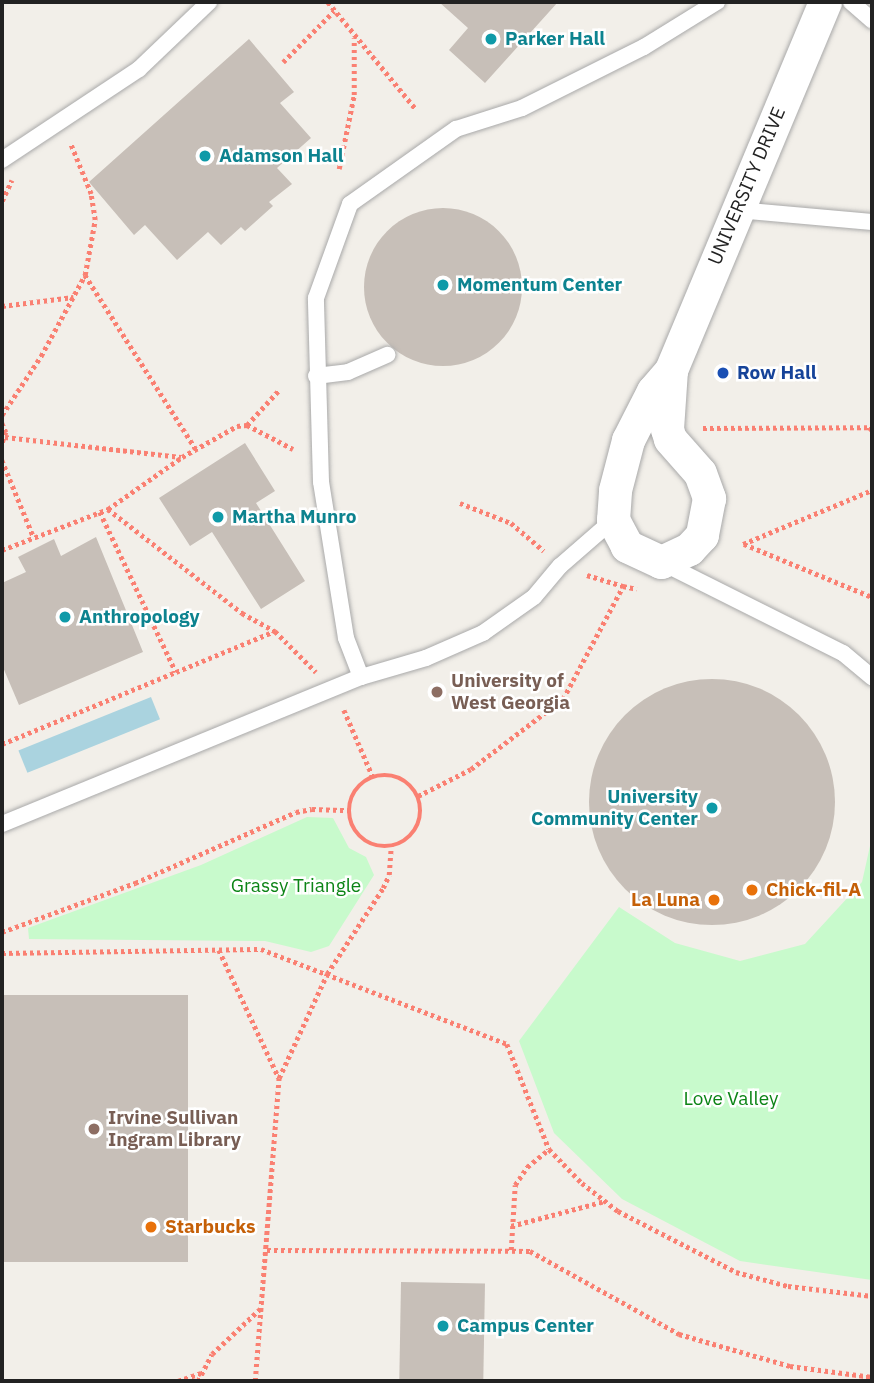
<!DOCTYPE html>
<style>
body{margin:0}
#map{position:relative;width:874px;height:1383px;overflow:hidden;background:#f2efe9;font-family:"IBM Plex Sans",sans-serif}
div>[style]{position:absolute}
[style*='--x']{left:calc(var(--x)*1px);top:calc(var(--y)*1px);width:calc(var(--w)*1px);rotate:calc(var(--a)*1deg)}
.park>*{inset:0;background:#c8facc}
.water>*{inset:0;background:#aad3df;transform-origin:0 0}
.building>*{inset:0;background:#c7bfb8;transform-origin:0 0}
.round{border-radius:50%}
.path>*{height:4.5px;margin-top:-2.25px;transform-origin:0;background:repeating-linear-gradient(90deg,#fa8072 0 3.5px,transparent 0 7px)}
.path>.ring{margin:-2.25px;padding:0;box-sizing:content-box;background:none;border:4.5px solid #fa8072;border-radius:50%}
.roads{filter:drop-shadow(0 0 2px #a9a9a9) drop-shadow(0 0 2px #a9a9a9)}
.lane>*{height:16px;margin:-8px;padding:0 8px;transform-origin:8px;border-radius:8px;background:#fff}
.street>*{height:33px;margin:-16.5px;padding:0 16.5px;transform-origin:16.5px;border-radius:16.5px;background:#fff}
.dots>*{width:19px;height:19px;translate:-50% -50%;box-sizing:border-box;border:4px solid #fff;border-radius:50%}
span{translate:-50% -50%;white-space:nowrap;text-align:center;line-height:1.15;-webkit-text-stroke:5px #fff;paint-order:stroke}
.culture-label{font-size:19px;color:#0d838f;font-weight:700}
.left{translate:0 -50%;text-align:left}
.right{translate:-100% -50%;text-align:right}
.street-label{font-size:19px;color:#222}
.transit-label{font-size:19px;color:#164399;font-weight:700}
.education-label{font-size:19px;color:#785e54;font-weight:700}
.park-label{font-size:19px;color:#0c8416}
.food-label{font-size:19px;color:#c56008;font-weight:700}
.frame{position:absolute;inset:0;border:4px solid #222;pointer-events:none}
</style>
<div id="map">
<div class="park">
<i style="clip-path:polygon(307px 817px,333px 818px,349px 848px,366px 857px,374px 875px,329px 946px,311px 952px,265px 941px,29px 939px,28px 928px,201px 865px)"></i>
<i style="clip-path:polygon(872px 837px,872px 1280px,740px 1261px,622px 1199px,554px 1133px,519px 1041px,619px 907px,675px 943px,740px 961px,805px 944px,862px 882px)"></i>
</div>
<div class="water">
<i style="left:151px;top:697px;width:24px;height:143px;rotate:68deg"></i>
</div>
<div class="building">
<i style="clip-path:polygon(439px 2px,558px 2px,485px 83px,449px 50px,468px 28px)"></i>
<i style="clip-path:polygon(249px 39px,294px 92px,280px 103px,311px 138px,277px 168px,292px 184px,269px 202px,273px 206px,245px 231px,241px 227px,221px 245px,208px 232px,177px 260px,145px 225px,134px 235px,89px 182px)"></i>
<i class="round" style="left:364px;top:208px;width:158px;height:158px"></i>
<i style="clip-path:polygon(245px 443px,275px 491px,256px 503px,305px 581px,261px 609px,212px 532px,190px 546px,159px 498px)"></i>
<i style="clip-path:polygon(96px 537px,143px 652px,19px 705px,2px 665px,2px 583px,26px 572px,18px 557px,54px 539px,61px 556px)"></i>
<i class="round" style="left:589px;top:679px;width:246px;height:246px"></i>
<i style="left:2px;top:995px;width:186px;height:267px"></i>
<i style="left:401px;top:1282px;width:84px;height:99px;rotate:1deg"></i>
</div>
<div class="path">
<i style="--x:328;--y:2;--w:139;--a:50.6"></i>
<i style="--x:283;--y:62;--w:72;--a:-45"></i>
<i style="--x:339;--y:169;--w:76;--a:-78.5"></i>
<i style="--x:354;--y:95;--w:57;--a:-90"></i>
<i style="--x:2;--y:201;--w:23;--a:-65"></i>
<i style="--x:85;--y:275;--w:206;--a:57.5"></i>
<i style="--x:2;--y:306;--w:72;--a:-7.2"></i>
<i style="--x:2;--y:415;--w:71;--a:-56.5"></i>
<i style="--x:41;--y:356;--w:92;--a:-61.5"></i>
<i style="--x:85;--y:275;--w:56;--a:-79.7"></i>
<i style="--x:95;--y:220;--w:26;--a:-99"></i>
<i style="--x:91;--y:194;--w:53;--a:-112.2"></i>
<i style="--x:2;--y:423;--w:10;--a:66"></i>
<i style="--x:6;--y:432;--w:13;--a:108"></i>
<i style="--x:247;--y:425;--w:47;--a:-47.6"></i>
<i style="--x:703;--y:428;--w:166;--a:-0.3"></i>
<i style="--x:869;--y:427;--w:4;--a:45"></i>
<i style="--x:5;--y:437;--w:177;--a:6.5"></i>
<i style="--x:2;--y:460;--w:84;--a:67.7"></i>
<i style="--x:460;--y:503;--w:55;--a:21.4"></i>
<i style="--x:511;--y:523;--w:43;--a:40.3"></i>
<i style="--x:108;--y:509;--w:170;--a:37.8"></i>
<i style="--x:242;--y:613;--w:38;--a:29"></i>
<i style="--x:275;--y:631;--w:58;--a:45"></i>
<i style="--x:100;--y:512;--w:177;--a:64.6"></i>
<i style="--x:176;--y:672;--w:107;--a:-22.5"></i>
<i style="--x:743;--y:544;--w:140;--a:-22.7"></i>
<i style="--x:744;--y:544;--w:139;--a:22.5"></i>
<i style="--x:2;--y:550;--w:114;--a:-21.1"></i>
<i style="--x:108;--y:509;--w:90;--a:-35.1"></i>
<i style="--x:182;--y:457;--w:63;--a:-29.4"></i>
<i style="--x:237;--y:426;--w:10;--a:-6"></i>
<i style="--x:247;--y:425;--w:52;--a:27.6"></i>
<i style="--x:587;--y:575;--w:38;--a:17"></i>
<i style="--x:344;--y:710;--w:73;--a:66.6"></i>
<i style="--x:2;--y:744;--w:188;--a:-22.5"></i>
<i class="ring" style="left:349px;top:775px;width:67.5px;height:67.5px"></i>
<i style="--x:418;--y:796;--w:59;--a:-27"></i>
<i style="--x:471;--y:769;--w:116;--a:-37.3"></i>
<i style="--x:563;--y:699;--w:128;--a:-62"></i>
<i style="--x:623;--y:586;--w:14;--a:12"></i>
<i style="--x:2;--y:932;--w:142;--a:-20.2"></i>
<i style="--x:135;--y:883;--w:176;--a:-23.8"></i>
<i style="--x:296;--y:812;--w:16;--a:-11"></i>
<i style="--x:312;--y:809;--w:37;--a:2"></i>
<i style="--x:219;--y:950;--w:141;--a:64.9"></i>
<i style="--x:2;--y:953;--w:259;--a:-0.9"></i>
<i style="--x:261;--y:949;--w:264;--a:21.1"></i>
<i style="--x:507;--y:1044;--w:113;--a:68.2"></i>
<i style="--x:549;--y:1149;--w:47;--a:45.9"></i>
<i style="--x:582;--y:1183;--w:46;--a:37.9"></i>
<i style="--x:618;--y:1211;--w:133;--a:27.3"></i>
<i style="--x:736;--y:1272;--w:54;--a:15.1"></i>
<i style="--x:788;--y:1286;--w:85;--a:6.8"></i>
<i style="--x:511;--y:1226;--w:97;--a:-14.9"></i>
<i style="--x:267;--y:1250;--w:263;--a:0.2"></i>
<i style="--x:530;--y:1251;--w:171;--a:29.1"></i>
<i style="--x:679;--y:1334;--w:116;--a:16.1"></i>
<i style="--x:790;--y:1366;--w:83;--a:7.6"></i>
<i style="--x:511;--y:1250;--w:65;--a:-86.5"></i>
<i style="--x:515;--y:1185;--w:22;--a:-56"></i>
<i style="--x:527;--y:1167;--w:28;--a:-39"></i>
<i style="--x:178;--y:1381;--w:24;--a:-19"></i>
<i style="--x:198;--y:1381;--w:30;--a:-63"></i>
<i style="--x:212;--y:1354;--w:69;--a:-43.2"></i>
<i style="--x:255;--y:1381;--w:304;--a:-85.5"></i>
<i style="--x:279;--y:1078;--w:115;--a:-65.2"></i>
<i style="--x:327;--y:974;--w:103;--a:-56.9"></i>
<i style="--x:383;--y:888;--w:14;--a:-65"></i>
<i style="--x:389;--y:875;--w:29;--a:-86"></i>
</div>
<div class="roads">
<div class="lane">
<i style="--x:851;--y:2;--w:28;--a:41"></i>
<i style="--x:2;--y:160;--w:164;--a:-33.6"></i>
<i style="--x:139;--y:69;--w:97;--a:-43.7"></i>
<i style="--x:737;--y:210;--w:136;--a:5.1"></i>
<i style="--x:316;--y:376;--w:32;--a:-7"></i>
<i style="--x:348;--y:372;--w:43;--a:-23.6"></i>
<i style="--x:613;--y:520;--w:70;--a:139"></i>
<i style="--x:560;--y:566;--w:40;--a:130"></i>
<i style="--x:534;--y:597;--w:62;--a:144.8"></i>
<i style="--x:483;--y:633;--w:62;--a:156.3"></i>
<i style="--x:426;--y:658;--w:68;--a:163.7"></i>
<i style="--x:361;--y:677;--w:42;--a:-111"></i>
<i style="--x:346;--y:638;--w:158;--a:-99.1"></i>
<i style="--x:321;--y:482;--w:184;--a:-91.6"></i>
<i style="--x:316;--y:298;--w:100;--a:-70.1"></i>
<i style="--x:350;--y:204;--w:130;--a:-35.3"></i>
<i style="--x:456;--y:129;--w:69;--a:-17.7"></i>
<i style="--x:522;--y:108;--w:136;--a:-26.6"></i>
<i style="--x:644;--y:47;--w:86;--a:-31.7"></i>
<i style="--x:663;--y:563;--w:201;--a:26.6"></i>
<i style="--x:843;--y:653;--w:38;--a:40"></i>
<i style="--x:2;--y:824;--w:388;--a:-22.3"></i>
</div>
<div class="street">
<i style="--x:671;--y:370;--w:59;--a:93.9"></i>
<i style="--x:667;--y:429;--w:10;--a:73"></i>
<i style="--x:670;--y:439;--w:45;--a:48.6"></i>
<i style="--x:700;--y:473;--w:27;--a:70"></i>
<i style="--x:709;--y:498;--w:38;--a:101"></i>
<i style="--x:702;--y:535;--w:19;--a:133"></i>
<i style="--x:689;--y:549;--w:31;--a:155"></i>
<i style="--x:661;--y:562;--w:38;--a:-155"></i>
<i style="--x:627;--y:546;--w:30;--a:-118"></i>
<i style="--x:613;--y:520;--w:30;--a:-86"></i>
<i style="--x:615;--y:490;--w:52;--a:-75.4"></i>
<i style="--x:628;--y:440;--w:55;--a:-63"></i>
<i style="--x:653;--y:391;--w:28;--a:-49"></i>
<i style="--x:671;--y:370;--w:399;--a:-67.3"></i>
</div>
</div>
<div class="dots">
<i style="left:491px;top:39px;background:#0f9aa8"></i>
<i style="left:205px;top:156px;background:#0f9aa8"></i>
<i style="left:443px;top:285px;background:#0f9aa8"></i>
<i style="left:723px;top:373px;background:#1a4fb4"></i>
<i style="left:218px;top:517px;background:#0f9aa8"></i>
<i style="left:65px;top:617px;background:#0f9aa8"></i>
<i style="left:437px;top:692px;background:#8d6e63"></i>
<i style="left:712px;top:808px;background:#0f9aa8"></i>
<i style="left:752px;top:890px;background:#e8710a"></i>
<i style="left:714px;top:900px;background:#e8710a"></i>
<i style="left:94px;top:1129px;background:#8d6e63"></i>
<i style="left:151px;top:1227px;background:#e8710a"></i>
<i style="left:443px;top:1326px;background:#0f9aa8"></i>
</div>
<div class="culture-label">
<span class="left" style="left:505px;top:39px">Parker Hall</span>
<span class="left" style="left:219px;top:156px">Adamson Hall</span>
<span class="left" style="left:457px;top:285px">Momentum Center</span>
<span class="left" style="left:232px;top:517px">Martha Munro</span>
<span class="left" style="left:79px;top:617px">Anthropology</span>
<span class="right" style="left:698px;top:808px">University<br>Community Center</span>
<span class="left" style="left:457px;top:1326px">Campus Center</span>
</div>
<div class="street-label">
<span style="left:747px;top:186px;rotate:-67deg">UNIVERSITY DRIVE</span>
</div>
<div class="transit-label">
<span class="left" style="left:737px;top:373px">Row Hall</span>
</div>
<div class="education-label">
<span class="left" style="left:451px;top:692px">University of<br>West Georgia</span>
<span class="left" style="left:108px;top:1129px">Irvine Sullivan<br>Ingram Library</span>
</div>
<div class="park-label">
<span style="left:296px;top:886px">Grassy Triangle</span>
<span style="left:731px;top:1099px">Love Valley</span>
</div>
<div class="food-label">
<span class="left" style="left:766px;top:890px">Chick-fil-A</span>
<span class="right" style="left:700px;top:900px">La Luna</span>
<span class="left" style="left:165px;top:1227px">Starbucks</span>
</div>
<div class="frame"></div>
</div>
